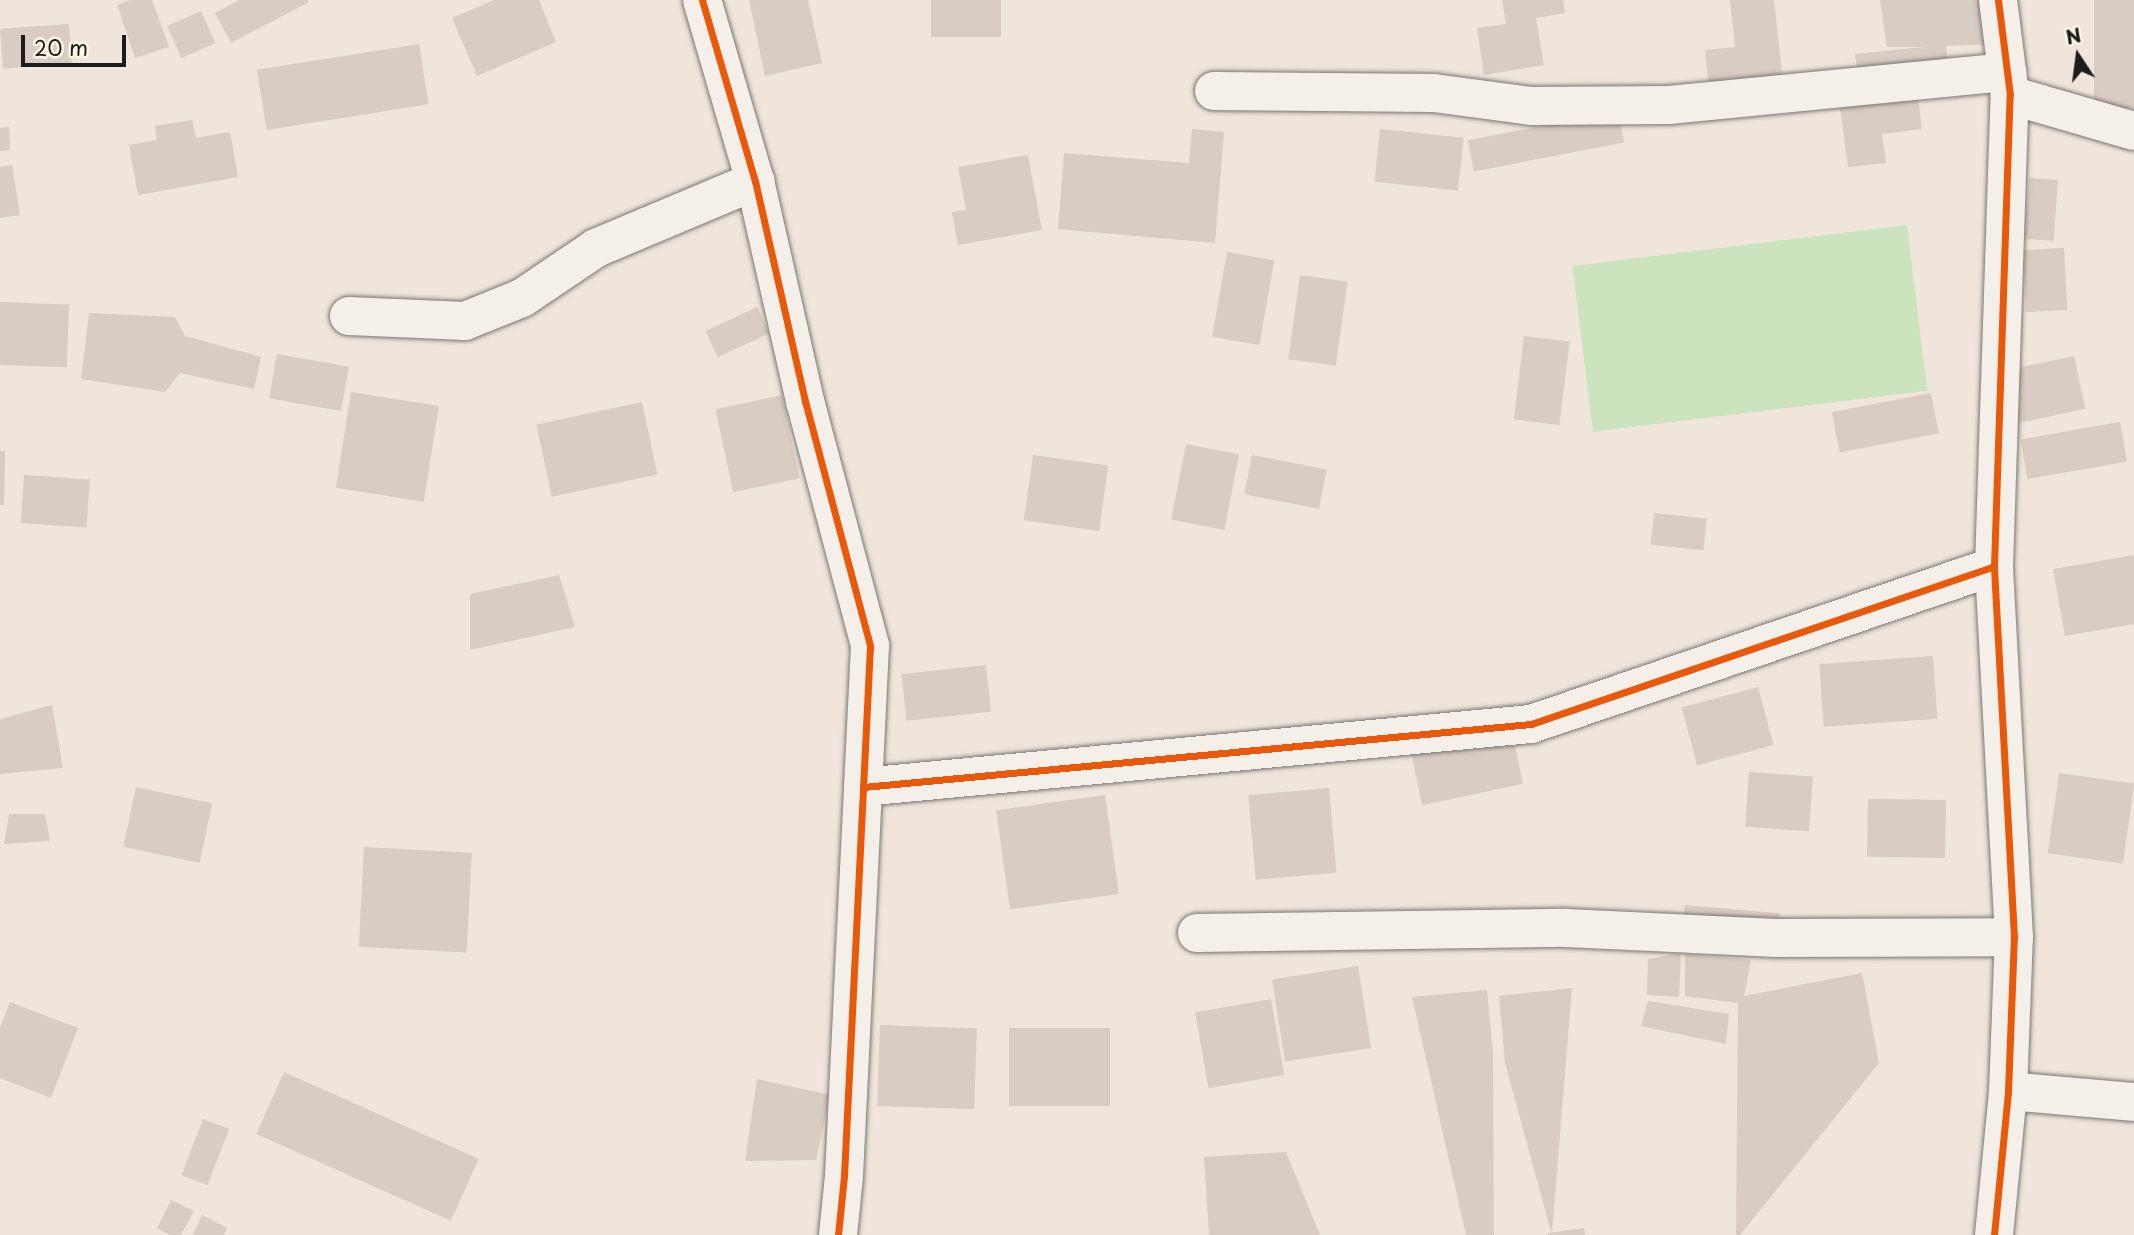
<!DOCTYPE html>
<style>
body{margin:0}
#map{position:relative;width:2134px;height:1235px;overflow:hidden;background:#efe5da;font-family:"Playpen Sans",sans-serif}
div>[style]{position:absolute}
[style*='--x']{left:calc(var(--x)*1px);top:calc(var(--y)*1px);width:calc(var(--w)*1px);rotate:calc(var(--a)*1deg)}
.green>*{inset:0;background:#cce4bd;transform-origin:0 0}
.building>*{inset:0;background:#d9ccc2;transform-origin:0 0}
.roads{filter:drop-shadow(0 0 2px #7b7672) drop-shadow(0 0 2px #7b7672)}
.minor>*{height:38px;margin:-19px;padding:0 19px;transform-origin:19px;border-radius:19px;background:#f4f0e9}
.cycleway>*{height:7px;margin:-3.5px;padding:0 3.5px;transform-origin:3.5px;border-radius:3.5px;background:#e8590c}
span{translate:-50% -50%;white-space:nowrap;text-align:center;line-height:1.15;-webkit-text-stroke:5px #fcf5e5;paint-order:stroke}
.north{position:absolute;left:2043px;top:21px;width:70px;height:70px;-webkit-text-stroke:5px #fcf5e5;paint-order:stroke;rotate:347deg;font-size:19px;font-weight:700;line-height:28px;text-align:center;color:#1c1c1c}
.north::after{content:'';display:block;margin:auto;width:24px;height:32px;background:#1c1c1c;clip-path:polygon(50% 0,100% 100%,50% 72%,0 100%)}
.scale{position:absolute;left:21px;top:35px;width:105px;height:32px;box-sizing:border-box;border:4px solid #1c1c1c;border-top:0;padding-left:9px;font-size:21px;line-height:24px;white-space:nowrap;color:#1c1c1c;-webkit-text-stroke:5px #fcf5e5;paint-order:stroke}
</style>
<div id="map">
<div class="green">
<i style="left:1907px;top:225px;width:167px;height:337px;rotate:83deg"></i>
</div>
<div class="building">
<i style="clip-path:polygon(130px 0,152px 0,169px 47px,135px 58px,117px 5px)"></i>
<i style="clip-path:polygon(239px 0,308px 0,309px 2px,231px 43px,215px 13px)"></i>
<i style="clip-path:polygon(494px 0,539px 0,556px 42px,477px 76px,452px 18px)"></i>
<i style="clip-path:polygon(749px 0,808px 0,822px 63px,765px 76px)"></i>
<i style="left:931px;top:0;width:70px;height:37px"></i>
<i style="clip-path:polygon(1502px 0,1563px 0,1565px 13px,1536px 18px,1544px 65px,1484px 75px,1477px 28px,1506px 24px)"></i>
<i style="clip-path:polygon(1730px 0,1774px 0,1783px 81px,1709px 89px,1705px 50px,1735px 47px)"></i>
<i style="clip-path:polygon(1880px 0,1993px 0,1999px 44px,1946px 46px,1948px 66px,1858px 76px,1855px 54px,1924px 47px,1887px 47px)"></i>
<i style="left:2094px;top:0;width:40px;height:108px"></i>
<i style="left:201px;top:11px;width:35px;height:37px;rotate:66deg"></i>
<i style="left:69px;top:24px;width:40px;height:69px;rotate:86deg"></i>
<i style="left:419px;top:44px;width:61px;height:164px;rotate:81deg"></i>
<i style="clip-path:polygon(1917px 90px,1922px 129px,1882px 134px,1886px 163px,1848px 167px,1839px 100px)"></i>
<i style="left:1618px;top:111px;width:32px;height:153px;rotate:79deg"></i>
<i style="clip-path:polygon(192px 120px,196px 138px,230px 132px,238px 177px,138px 195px,129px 145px,157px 140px,155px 126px)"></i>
<i style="clip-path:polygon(9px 127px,10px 150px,0 151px,0 128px)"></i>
<i style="clip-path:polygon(1192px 129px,1224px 132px,1215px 243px,1058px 229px,1064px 153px,1189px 163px)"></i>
<i style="left:1380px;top:129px;width:84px;height:53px;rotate:6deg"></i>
<i style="clip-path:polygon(1028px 155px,1042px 230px,958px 245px,952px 212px,966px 210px,958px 167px)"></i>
<i style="clip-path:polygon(12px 165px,20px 215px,0 218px,0 167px)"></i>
<i style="left:2029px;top:178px;width:29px;height:61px;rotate:4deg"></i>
<i style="left:2064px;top:248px;width:62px;height:41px;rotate:87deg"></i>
<i style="left:1227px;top:252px;width:48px;height:86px;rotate:10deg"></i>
<i style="left:1300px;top:275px;width:48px;height:85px;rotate:8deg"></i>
<i style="left:0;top:302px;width:69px;height:63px;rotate:2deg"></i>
<i style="left:757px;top:307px;width:29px;height:57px;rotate:65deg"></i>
<i style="clip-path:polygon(89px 313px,175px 317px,185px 336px,261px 357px,254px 389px,180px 373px,165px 392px,81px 379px)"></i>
<i style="left:1524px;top:336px;width:46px;height:84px;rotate:7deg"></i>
<i style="left:277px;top:354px;width:73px;height:45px;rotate:10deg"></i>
<i style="left:2074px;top:356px;width:54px;height:67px;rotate:78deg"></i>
<i style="left:351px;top:392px;width:89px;height:97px;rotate:9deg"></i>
<i style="left:1931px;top:393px;width:41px;height:101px;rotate:79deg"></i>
<i style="left:782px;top:395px;width:85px;height:68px;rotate:78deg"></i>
<i style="left:642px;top:402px;width:74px;height:108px;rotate:78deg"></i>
<i style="left:2120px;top:422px;width:40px;height:101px;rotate:80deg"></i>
<i style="left:1186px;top:444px;width:54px;height:77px;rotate:11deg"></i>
<i style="clip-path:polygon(0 451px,5px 451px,4px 505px,0 505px)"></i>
<i style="left:1033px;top:455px;width:76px;height:66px;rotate:8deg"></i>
<i style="left:1252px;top:455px;width:76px;height:40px;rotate:11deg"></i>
<i style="left:24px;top:475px;width:66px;height:48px;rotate:4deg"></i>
<i style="left:1654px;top:513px;width:53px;height:32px;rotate:6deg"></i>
<i style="clip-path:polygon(2134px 555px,2134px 624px,2065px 636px,2053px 569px)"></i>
<i style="clip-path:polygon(559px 575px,575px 627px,470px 650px,470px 594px)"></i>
<i style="left:1933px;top:656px;width:63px;height:114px;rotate:86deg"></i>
<i style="left:986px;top:665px;width:47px;height:85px;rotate:84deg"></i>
<i style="left:1758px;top:687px;width:60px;height:79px;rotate:75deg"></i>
<i style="clip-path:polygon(52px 705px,63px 768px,0 774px,0 719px)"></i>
<i style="left:1512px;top:732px;width:53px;height:103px;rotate:78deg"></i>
<i style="left:1749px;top:772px;width:64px;height:55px;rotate:4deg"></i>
<i style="left:2059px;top:773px;width:76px;height:81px;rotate:8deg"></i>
<i style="left:136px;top:787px;width:78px;height:61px;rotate:12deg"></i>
<i style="left:1329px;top:788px;width:85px;height:81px;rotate:85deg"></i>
<i style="left:1105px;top:795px;width:100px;height:110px;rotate:82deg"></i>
<i style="left:1946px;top:800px;width:58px;height:78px;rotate:91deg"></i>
<i style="clip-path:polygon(9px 814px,45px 814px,50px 841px,4px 844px)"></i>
<i style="left:364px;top:847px;width:108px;height:100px;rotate:3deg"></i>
<i style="left:1685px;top:905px;width:95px;height:24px;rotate:5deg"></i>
<i style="clip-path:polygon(1681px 953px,1679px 997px,1647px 995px,1648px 959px)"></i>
<i style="clip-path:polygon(1685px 954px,1751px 960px,1744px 996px,1862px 973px,1879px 1063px,1740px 1235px,1736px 1235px,1738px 1003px,1685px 996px)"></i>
<i style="left:1358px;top:966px;width:83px;height:87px;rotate:81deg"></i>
<i style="clip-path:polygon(1572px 988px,1552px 1232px,1551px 1232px,1505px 1063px,1499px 996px)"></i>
<i style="clip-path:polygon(1487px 990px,1493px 1054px,1494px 1235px,1466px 1235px,1412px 997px)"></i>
<i style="left:1271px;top:999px;width:77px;height:77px;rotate:80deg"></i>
<i style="clip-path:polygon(1648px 1001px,1729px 1014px,1726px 1044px,1641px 1026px)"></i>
<i style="clip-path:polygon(10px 1002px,78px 1028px,51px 1098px,0 1078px,0 1028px)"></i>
<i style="left:880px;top:1025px;width:97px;height:81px;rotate:2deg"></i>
<i style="left:1009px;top:1028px;width:101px;height:78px"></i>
<i style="left:284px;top:1072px;width:213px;height:68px;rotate:24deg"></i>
<i style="clip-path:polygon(757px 1079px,830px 1095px,816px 1160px,745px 1161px)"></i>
<i style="left:203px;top:1119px;width:28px;height:60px;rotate:21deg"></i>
<i style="clip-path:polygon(1286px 1152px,1320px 1235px,1209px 1235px,1204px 1157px)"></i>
<i style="clip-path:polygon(171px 1200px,194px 1211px,181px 1235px,170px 1235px,157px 1228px)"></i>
<i style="clip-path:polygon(202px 1215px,227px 1228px,224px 1235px,193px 1235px)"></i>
<i style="clip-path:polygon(1584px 1228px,1585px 1235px,1548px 1235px,1548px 1233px)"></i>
</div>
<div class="roads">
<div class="minor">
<i style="--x:702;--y:0;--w:189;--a:73.7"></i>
<i style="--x:755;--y:181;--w:226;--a:77.2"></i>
<i style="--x:805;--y:401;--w:253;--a:75.1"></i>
<i style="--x:870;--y:646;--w:531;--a:92.81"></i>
<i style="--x:844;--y:1176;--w:59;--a:95.8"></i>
<i style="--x:1214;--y:91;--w:220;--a:0.5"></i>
<i style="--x:1434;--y:93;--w:98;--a:7.6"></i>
<i style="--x:1531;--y:106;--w:138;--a:-0.4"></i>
<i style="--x:1669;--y:105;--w:340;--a:-5.6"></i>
<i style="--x:2010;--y:95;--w:129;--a:16.2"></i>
<i style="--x:349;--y:316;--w:116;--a:2.5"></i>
<i style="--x:465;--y:321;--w:61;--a:-22"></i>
<i style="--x:522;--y:298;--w:89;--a:-34"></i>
<i style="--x:596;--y:248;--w:173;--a:-22.8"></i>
<i style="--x:863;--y:787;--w:671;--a:-5.39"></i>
<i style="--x:1531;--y:724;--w:489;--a:-18.8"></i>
<i style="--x:1197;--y:933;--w:369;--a:-0.8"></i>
<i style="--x:1566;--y:928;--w:211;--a:2.7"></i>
<i style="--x:1777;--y:938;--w:237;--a:-0.2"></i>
<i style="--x:2008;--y:1091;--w:126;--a:5"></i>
<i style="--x:1994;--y:1235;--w:145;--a:-84.4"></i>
<i style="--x:2008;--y:1091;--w:154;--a:-87.8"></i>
<i style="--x:2014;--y:937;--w:372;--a:-93.1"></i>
<i style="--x:1994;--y:566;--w:471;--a:-88.1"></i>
<i style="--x:2010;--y:95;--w:96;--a:-97.2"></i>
</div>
</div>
<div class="cycleway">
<i style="--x:702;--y:0;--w:189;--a:73.7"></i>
<i style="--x:755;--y:181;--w:226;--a:77.2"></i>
<i style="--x:805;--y:401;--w:253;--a:75.1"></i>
<i style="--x:870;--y:646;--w:531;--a:92.81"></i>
<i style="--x:844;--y:1176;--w:59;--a:95.8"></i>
<i style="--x:863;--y:787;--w:671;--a:-5.39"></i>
<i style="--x:1531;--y:724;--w:489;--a:-18.8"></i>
<i style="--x:1994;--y:1235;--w:145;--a:-84.4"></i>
<i style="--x:2008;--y:1091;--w:154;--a:-87.8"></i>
<i style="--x:2014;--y:937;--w:372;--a:-93.1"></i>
<i style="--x:1994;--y:566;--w:471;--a:-88.1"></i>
<i style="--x:2010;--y:95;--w:96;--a:-97.2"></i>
</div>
<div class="north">N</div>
<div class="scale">20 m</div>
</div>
